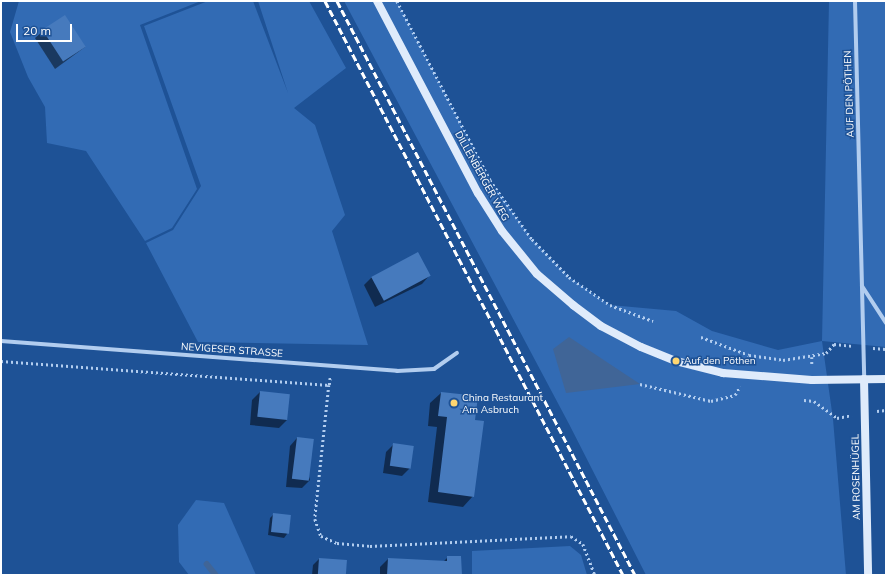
<!DOCTYPE html>
<meta charset="utf-8">
<style>
body{margin:0}
#map{position:relative;width:887px;height:576px;overflow:hidden;background:#1e5296;font-family:Mulish,sans-serif}
div>[style]{position:absolute}
[style*='--x']{left:calc(var(--x)*1px);top:calc(var(--y)*1px);width:calc(var(--w)*1px);rotate:calc(var(--a)*1deg)}
.green>*{inset:0;background:#326bb4}
.water>*{inset:0;background:#406597}
.shadow>*{inset:0;background:#0007}
.stream>*{height:5.5px;margin:-2.75px;padding:0 2.75px;transform-origin:2.75px;border-radius:2.75px;background:#406597}
.building>*{inset:0;background:#467abd;transform-origin:0 0}
.path>*{height:2.5px;margin-top:-1.25px;transform-origin:0;background:repeating-linear-gradient(90deg,#b2cdef 0 2px,transparent 0 5px)}
.street>*{height:4px;margin:-2px;padding:0 2px;transform-origin:2px;border-radius:2px;background:#b2cdef}
.secondary>*{height:8px;margin:-4px;padding:0 4px;transform-origin:4px;border-radius:4px;background:#dfebfb}
.rail>*{height:3px;margin-top:-1.5px;transform-origin:0;background:repeating-linear-gradient(90deg,#fff 0 7px,transparent 0 10px)}
.dots>*{width:11px;height:11px;translate:-50% -50%;box-sizing:border-box;border:2px solid #1e5296;border-radius:50%}
span{translate:-50% -50%;white-space:nowrap;text-align:center;line-height:1.15;-webkit-text-stroke:3px #1e5296;paint-order:stroke}
.street-label{font-size:10px;color:#fff}
.poi-label{font-size:10px;color:#fff}
.left{translate:0 -50%;text-align:left}
.frame{position:absolute;inset:0;border:2px solid #fff;pointer-events:none}
.scale{position:absolute;left:16px;top:24px;width:56px;height:18px;box-sizing:border-box;border:2px solid #fff;border-top:0;padding-left:5px;font-size:12px;line-height:14px;white-space:nowrap;color:#fff;-webkit-text-stroke:3px #1e5296;paint-order:stroke}
</style>
<div id="map">
<div class="green">
<i style="clip-path:polygon(19px 1px,201px 1px,140px 25px,197px 189px,172px 228px,145px 241px,86px 151px,47px 143px,45px 107px,28px 77px,10px 32px)"></i>
<i style="clip-path:polygon(208px 1px,253px 1px,288px 93px,258px 1px,309px 1px,346px 68px,294px 108px,315px 125px,345px 215px,332px 231px,368px 345px,198px 342px,146px 243px,173px 230px,201px 186px,144px 26px)"></i>
<i style="clip-path:polygon(344px 1px,397px 1px,490px 180px,532px 239px,569px 277px,610px 305px,676px 311px,712px 331px,778px 350px,822px 341px,829px 1px,886px 1px,886px 347px,822px 341px,833px 419px,846px 575px,646px 575px,569px 424px)"></i>
<i style="clip-path:polygon(196px 500px,224px 503px,256px 575px,189px 575px,179px 562px,178px 525px)"></i>
<i style="clip-path:polygon(570px 546px,581px 555px,587px 575px,472px 575px,472px 551px)"></i>
</div>
<div class="water">
<i style="clip-path:polygon(569px 337px,640px 384px,566px 393px,553px 349px)"></i>
</div>
<div class="shadow">
<i style="clip-path:polygon(43px 31px,85px 47px,55px 69px,35px 38px)"></i>
<i style="clip-path:polygon(429px 276px,422px 284px,375px 307px,364px 285px,372px 277px)"></i>
<i style="clip-path:polygon(260px 392px,287px 420px,279px 428px,250px 425px,252px 400px)"></i>
<i style="clip-path:polygon(441px 393px,474px 421px,473px 496px,463px 507px,428px 502px,437px 427px,428px 426px,430px 403px)"></i>
<i style="clip-path:polygon(297px 438px,310px 480px,302px 488px,286px 487px,290px 446px)"></i>
<i style="clip-path:polygon(394px 444px,410px 468px,402px 476px,383px 473px,386px 452px)"></i>
<i style="clip-path:polygon(274px 514px,287px 534px,284px 538px,268px 535px,270px 518px)"></i>
<i style="clip-path:polygon(448px 557px,461px 575px,380px 575px,380px 567px,388px 559px,443px 562px)"></i>
<i style="clip-path:polygon(319px 559px,345px 575px,312px 575px,313px 565px)"></i>
</div>
<div class="stream">
<i style="--x:207;--y:564;--w:14;--a:51"></i>
</div>
<div class="building">
<i style="left:65px;top:15px;width:38px;height:27px;rotate:57deg"></i>
<i style="left:418px;top:252px;width:27px;height:53px;rotate:62deg"></i>
<i style="left:260px;top:391px;width:30px;height:26px;rotate:6deg"></i>
<i style="clip-path:polygon(441px 392px,478px 396px,475px 420px,484px 421px,474px 497px,438px 492px,447px 417px,438px 416px)"></i>
<i style="left:297px;top:437px;width:17px;height:42px;rotate:7deg"></i>
<i style="left:393px;top:443px;width:21px;height:23px;rotate:8deg"></i>
<i style="left:273px;top:513px;width:18px;height:19px;rotate:6deg"></i>
<i style="clip-path:polygon(447px 556px,461px 556px,462px 575px,387px 575px,388px 558px,447px 561px)"></i>
<i style="left:319px;top:558px;width:28px;height:17px;rotate:4deg"></i>
</div>
<div class="path">
<i style="--x:397;--y:1;--w:202;--a:62.5"></i>
<i style="--x:490;--y:180;--w:72;--a:54.6"></i>
<i style="--x:532;--y:239;--w:53;--a:45.8"></i>
<i style="--x:569;--y:277;--w:50;--a:34.3"></i>
<i style="--x:610;--y:305;--w:46;--a:20.4"></i>
<i style="--x:701;--y:337;--w:51;--a:20.6"></i>
<i style="--x:749;--y:355;--w:34;--a:8"></i>
<i style="--x:783;--y:360;--w:44;--a:-9.2"></i>
<i style="--x:826;--y:353;--w:12;--a:-48"></i>
<i style="--x:834;--y:344;--w:18;--a:6"></i>
<i style="--x:873;--y:348;--w:13;--a:4"></i>
<i style="--x:812;--y:357;--w:9;--a:90"></i>
<i style="--x:1;--y:361;--w:329;--a:4.2"></i>
<i style="--x:329;--y:385;--w:8;--a:-83"></i>
<i style="--x:640;--y:384;--w:73;--a:13.5"></i>
<i style="--x:711;--y:401;--w:25;--a:-14"></i>
<i style="--x:735;--y:395;--w:10;--a:-61"></i>
<i style="--x:329;--y:385;--w:135;--a:96"></i>
<i style="--x:315;--y:519;--w:18;--a:71"></i>
<i style="--x:321;--y:536;--w:17;--a:24"></i>
<i style="--x:337;--y:543;--w:33;--a:5"></i>
<i style="--x:370;--y:546;--w:201;--a:-2.8"></i>
<i style="--x:571;--y:536;--w:14;--a:34"></i>
<i style="--x:583;--y:544;--w:33;--a:69"></i>
<i style="--x:804;--y:400;--w:10;--a:6"></i>
<i style="--x:814;--y:401;--w:29;--a:36"></i>
<i style="--x:837;--y:418;--w:15;--a:-11"></i>
<i style="--x:877;--y:411;--w:9;--a:-6"></i>
</div>
<div class="street">
<i style="--x:855;--y:1;--w:378;--a:88.6"></i>
<i style="--x:862;--y:286;--w:44;--a:57"></i>
<i style="--x:1;--y:341;--w:397;--a:4.3"></i>
<i style="--x:397;--y:371;--w:37;--a:-3"></i>
<i style="--x:434;--y:369;--w:28;--a:-35"></i>
</div>
<div class="secondary">
<i style="--x:377;--y:1;--w:217;--a:62.3"></i>
<i style="--x:478;--y:193;--w:45;--a:57.7"></i>
<i style="--x:502;--y:231;--w:55;--a:50.9"></i>
<i style="--x:537;--y:274;--w:48;--a:40.7"></i>
<i style="--x:573;--y:305;--w:35;--a:37"></i>
<i style="--x:601;--y:326;--w:45;--a:27.7"></i>
<i style="--x:641;--y:347;--w:38;--a:22"></i>
<i style="--x:676;--y:361;--w:49;--a:14.3"></i>
<i style="--x:723;--y:373;--w:89;--a:4.5"></i>
<i style="--x:812;--y:380;--w:74;--a:-0.8"></i>
<i style="--x:864;--y:379;--w:196;--a:88.8"></i>
</div>
<div class="rail">
<i style="--x:325;--y:1;--w:647;--a:62.56"></i>
<i style="--x:337;--y:1;--w:647;--a:62.56"></i>
</div>
<div class="dots">
<i style="left:676px;top:361px;background:#fed671"></i>
<i style="left:454px;top:403px;background:#fed671"></i>
</div>
<div class="street-label">
<span style="left:849px;top:94px;rotate:-92deg">AUF DEN PÖTHEN</span>
<span style="left:482px;top:176px;rotate:61deg">DILLENBERGER WEG</span>
<span style="left:232px;top:350px;rotate:4deg">NEVIGESER STRASSE</span>
<span style="left:856px;top:477px;rotate:-91deg">AM ROSENHÜGEL</span>
</div>
<div class="poi-label">
<span class="left" style="left:684px;top:361px">Auf den Pöthen</span>
<span class="left" style="left:462px;top:403px">China Restaurant<br>Am Asbruch</span>
</div>
<div class="frame"></div>
<div class="scale">20 m</div>
</div>
